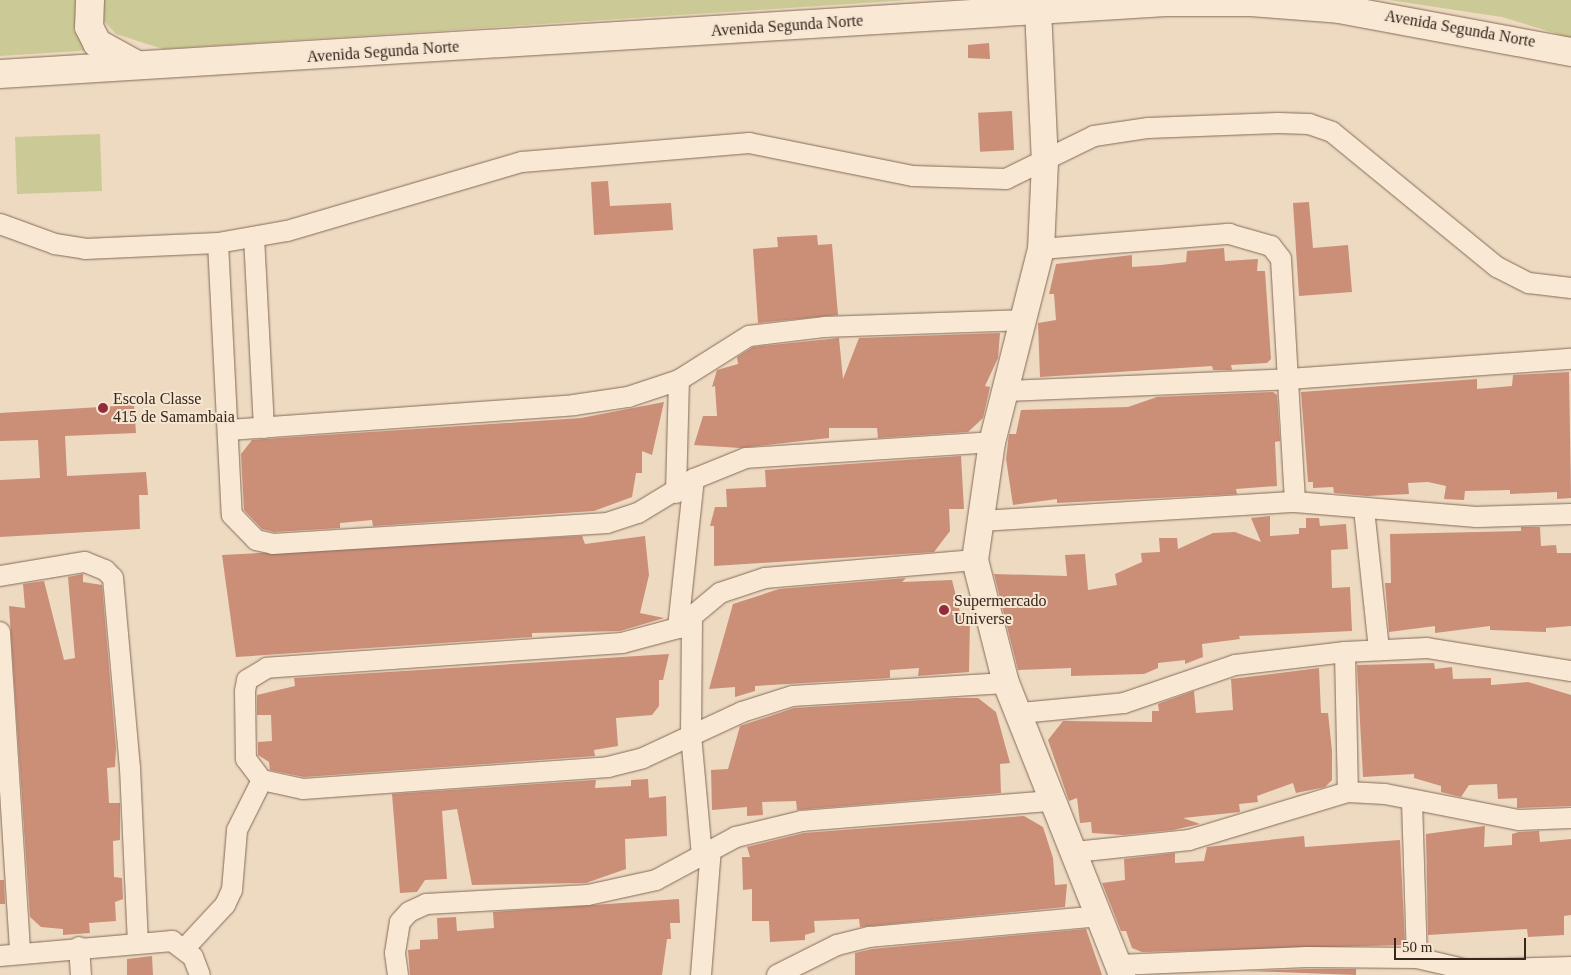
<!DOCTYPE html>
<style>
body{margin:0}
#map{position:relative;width:1571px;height:975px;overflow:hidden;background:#eddac1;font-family:Georgia,serif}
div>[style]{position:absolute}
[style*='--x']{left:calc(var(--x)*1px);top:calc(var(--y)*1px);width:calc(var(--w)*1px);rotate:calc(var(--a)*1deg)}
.green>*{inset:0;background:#cbc995;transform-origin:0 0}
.building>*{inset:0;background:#cb8e77;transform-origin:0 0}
.roads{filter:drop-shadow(0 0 1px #866a59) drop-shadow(0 0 1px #866a59)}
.minor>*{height:20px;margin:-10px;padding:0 10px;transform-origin:10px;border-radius:10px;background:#f8e8d4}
.tertiary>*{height:26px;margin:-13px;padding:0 13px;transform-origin:13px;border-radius:13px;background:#f8e8d4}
.secondary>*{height:28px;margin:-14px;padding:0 14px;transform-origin:14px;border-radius:14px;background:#f8e8d4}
.dots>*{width:14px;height:14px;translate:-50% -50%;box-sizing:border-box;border:2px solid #f5e5d1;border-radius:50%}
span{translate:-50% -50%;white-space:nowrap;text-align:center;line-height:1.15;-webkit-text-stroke:4px #f5e5d1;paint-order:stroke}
.street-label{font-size:16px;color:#36261d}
.poi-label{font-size:16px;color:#36261d}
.left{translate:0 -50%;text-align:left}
.scale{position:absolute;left:1394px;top:938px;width:132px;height:22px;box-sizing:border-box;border:2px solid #36261d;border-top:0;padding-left:6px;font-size:15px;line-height:18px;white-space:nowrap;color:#36261d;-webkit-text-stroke:4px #f5e5d1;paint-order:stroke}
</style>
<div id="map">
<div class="green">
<i style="clip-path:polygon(0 0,78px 0,74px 31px,94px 50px,0 56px)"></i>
<i style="clip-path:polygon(103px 0,910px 0,163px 49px,116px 34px,100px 17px)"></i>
<i style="clip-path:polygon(1389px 0,1571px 0,1571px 38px,1502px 17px)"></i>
<i style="left:100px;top:134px;width:57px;height:85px;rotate:88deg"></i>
</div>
<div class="building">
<i style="clip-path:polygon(989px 43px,990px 59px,968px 58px,968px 45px)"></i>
<i style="left:1012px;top:111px;width:39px;height:34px;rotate:87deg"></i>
<i style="clip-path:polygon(608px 181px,610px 206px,671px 203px,673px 230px,594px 235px,591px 182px)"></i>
<i style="clip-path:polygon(1309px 202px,1313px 248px,1348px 245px,1352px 292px,1299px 296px,1293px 203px)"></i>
<i style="clip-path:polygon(817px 235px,818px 245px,832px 244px,838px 315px,758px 323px,753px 249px,778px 247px,777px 237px)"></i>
<i style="clip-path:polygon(1224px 248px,1225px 261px,1258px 259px,1257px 271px,1265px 271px,1271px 359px,1267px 363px,1231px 365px,1232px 370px,1213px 370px,1212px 366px,1040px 377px,1038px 323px,1056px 320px,1054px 294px,1049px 294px,1056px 264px,1132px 255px,1132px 267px,1161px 265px,1186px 262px,1187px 251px)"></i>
<i style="clip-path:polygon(1000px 333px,998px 358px,985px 386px,990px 387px,983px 418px,968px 432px,878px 438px,877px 428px,829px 428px,829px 438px,740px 448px,694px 445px,703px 416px,717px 416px,715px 386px,712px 387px,717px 370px,738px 364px,737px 357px,753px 347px,839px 338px,843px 379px,859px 338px)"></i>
<i style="clip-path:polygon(1569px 372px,1571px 498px,1557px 499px,1557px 492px,1510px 494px,1510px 490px,1465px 491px,1464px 500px,1444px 499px,1446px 486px,1428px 482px,1408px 483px,1409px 494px,1367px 496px,1334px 493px,1333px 487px,1313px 488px,1313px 482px,1308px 482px,1301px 392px,1477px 379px,1477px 389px,1512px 386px,1513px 375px)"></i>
<i style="clip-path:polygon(1273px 392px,1277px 395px,1280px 441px,1275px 442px,1277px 486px,1236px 489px,1237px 494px,1057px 503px,1057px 499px,1013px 505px,1006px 459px,1009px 434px,1016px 434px,1021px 410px,1128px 407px,1157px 397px)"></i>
<i style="clip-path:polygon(664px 402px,652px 455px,642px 451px,642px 473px,636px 473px,632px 497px,594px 511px,373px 526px,372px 520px,340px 523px,340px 528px,274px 532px,262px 529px,244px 510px,241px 454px,252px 440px,581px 418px)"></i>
<i style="clip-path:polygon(134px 405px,136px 433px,65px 436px,67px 476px,146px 472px,148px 495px,139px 495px,140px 529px,0 537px,0 480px,40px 478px,38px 440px,0 441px,0 413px)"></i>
<i style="clip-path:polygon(961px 456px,964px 509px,949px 509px,950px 531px,934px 552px,714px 566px,714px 526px,710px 526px,715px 507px,727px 507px,726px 489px,766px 487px,765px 470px)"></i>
<i style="clip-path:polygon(1270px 516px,1270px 536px,1299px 534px,1299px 528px,1306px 528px,1306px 518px,1319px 518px,1320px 526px,1346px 524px,1348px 549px,1331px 550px,1332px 588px,1350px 587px,1352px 631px,1239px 636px,1240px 639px,1202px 644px,1203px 657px,1185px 664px,1185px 660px,1158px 663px,1158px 668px,1144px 674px,1071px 676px,1071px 668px,1018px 670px,994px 574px,1067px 576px,1065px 555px,1085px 554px,1088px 590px,1117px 585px,1115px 574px,1142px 562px,1141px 553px,1160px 552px,1159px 538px,1177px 538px,1178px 549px,1213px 533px,1235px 532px,1261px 542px,1251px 518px)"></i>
<i style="clip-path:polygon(1521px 527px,1540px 527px,1541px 546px,1556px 545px,1557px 553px,1571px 553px,1571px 626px,1546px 628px,1546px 632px,1490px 630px,1490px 626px,1435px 633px,1435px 626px,1389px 632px,1385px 583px,1391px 583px,1390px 534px,1521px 531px)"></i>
<i style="clip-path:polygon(582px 536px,585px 544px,645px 536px,649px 575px,640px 613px,664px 618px,620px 631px,532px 633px,532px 637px,236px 657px,222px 555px)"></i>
<i style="clip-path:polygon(83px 574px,83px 582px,102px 585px,116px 748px,115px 767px,107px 768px,109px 803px,120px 803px,120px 840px,113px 841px,114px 877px,122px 878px,123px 899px,115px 902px,116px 921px,89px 923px,90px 933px,63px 935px,63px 929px,41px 927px,30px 917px,9px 606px,25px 608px,23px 584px,44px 581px,64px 660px,75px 658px,68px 577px)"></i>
<i style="clip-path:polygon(906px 578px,902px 582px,952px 580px,962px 620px,970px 619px,969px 672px,918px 676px,919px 668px,890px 670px,890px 678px,755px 686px,755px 691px,735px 697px,735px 687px,709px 689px,733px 604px,779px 589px)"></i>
<i style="clip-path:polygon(669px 654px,663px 680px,659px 680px,659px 706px,652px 715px,616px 718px,618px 746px,594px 750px,595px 756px,304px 777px,270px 770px,269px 762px,258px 755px,258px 742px,272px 741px,271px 715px,257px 715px,257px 695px,295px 686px,294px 678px)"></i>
<i style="clip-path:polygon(1434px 663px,1435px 669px,1452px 667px,1453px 679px,1491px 678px,1491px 685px,1528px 682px,1571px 695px,1571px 806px,1517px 808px,1517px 798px,1498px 799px,1497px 784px,1469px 785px,1461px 797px,1441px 792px,1441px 786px,1414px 778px,1414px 774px,1363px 777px,1357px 665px)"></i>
<i style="clip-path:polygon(1319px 668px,1321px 713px,1328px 713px,1332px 751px,1332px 780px,1325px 787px,1296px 793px,1293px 783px,1257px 796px,1258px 802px,1239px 804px,1240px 812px,1183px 818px,1200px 824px,1173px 830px,1123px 835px,1092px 833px,1091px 822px,1080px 823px,1077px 798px,1069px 801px,1048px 740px,1063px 721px,1152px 722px,1152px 711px,1159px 711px,1158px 704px,1194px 691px,1196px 713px,1233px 710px,1231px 679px)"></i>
<i style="clip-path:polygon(956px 698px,978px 698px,996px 712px,1010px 763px,1000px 764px,1001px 793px,797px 810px,796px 801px,762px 802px,763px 815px,747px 816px,747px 807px,712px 810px,711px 770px,728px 769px,740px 726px,794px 708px)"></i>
<i style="clip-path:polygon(648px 779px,649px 798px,666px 796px,667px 836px,625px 839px,626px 869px,586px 883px,472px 885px,457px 809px,442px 811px,447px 879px,425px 880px,417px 892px,400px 893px,392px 794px,596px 780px,595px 788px,631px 786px,631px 780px)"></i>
<i style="clip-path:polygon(1024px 816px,1043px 827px,1053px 858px,1055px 885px,1067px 884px,1065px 907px,860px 927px,859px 919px,814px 921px,815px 932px,805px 935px,805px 940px,770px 942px,769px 921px,752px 921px,752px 889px,743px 890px,742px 857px,750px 857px,747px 847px,804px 833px)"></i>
<i style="clip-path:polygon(1485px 826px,1484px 847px,1512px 845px,1512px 834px,1519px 832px,1539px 831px,1540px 842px,1571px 839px,1571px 915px,1564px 916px,1564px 935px,1528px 937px,1527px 929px,1428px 935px,1426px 834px)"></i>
<i style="clip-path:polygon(1304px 836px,1305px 847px,1400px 840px,1405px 945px,1142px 952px,1132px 948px,1126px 931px,1121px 931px,1102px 883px,1125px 880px,1124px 859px,1175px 853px,1175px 863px,1204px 861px,1207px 847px)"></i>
<i style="clip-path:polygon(0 880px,4px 880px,5px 904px,0 904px)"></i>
<i style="clip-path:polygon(679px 899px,680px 923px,670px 923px,671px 939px,667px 939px,662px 975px,410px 975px,408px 950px,420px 949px,420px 940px,438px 939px,437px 918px,456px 917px,457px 931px,494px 928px,493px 912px)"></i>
<i style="clip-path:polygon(1086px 929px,1102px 975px,855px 975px,855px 953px,872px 949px)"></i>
<i style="clip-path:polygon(152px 956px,153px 975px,127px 975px,127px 959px)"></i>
<i style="clip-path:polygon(1356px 969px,1356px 975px,1246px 971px,1307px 969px)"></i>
</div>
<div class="roads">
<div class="minor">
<i style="--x:0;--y:224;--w:59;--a:20"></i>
<i style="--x:55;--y:244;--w:30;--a:9"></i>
<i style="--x:85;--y:249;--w:133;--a:-2.6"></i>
<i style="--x:218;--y:243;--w:70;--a:-9.9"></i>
<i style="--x:287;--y:231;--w:245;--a:-16.4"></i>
<i style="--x:522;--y:162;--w:228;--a:-4.8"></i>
<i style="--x:749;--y:143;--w:167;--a:11.4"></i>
<i style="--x:913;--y:176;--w:93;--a:1.8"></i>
<i style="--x:1006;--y:179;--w:98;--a:-26"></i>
<i style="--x:1094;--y:136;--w:55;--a:-8.4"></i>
<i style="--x:1148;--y:128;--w:130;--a:-2.2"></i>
<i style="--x:1278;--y:123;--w:31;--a:2"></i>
<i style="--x:1309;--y:124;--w:24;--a:19"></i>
<i style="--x:1332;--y:132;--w:213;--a:39.3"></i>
<i style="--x:1497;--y:267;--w:36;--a:27"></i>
<i style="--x:1529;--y:283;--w:42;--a:6.8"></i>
<i style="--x:254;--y:237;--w:191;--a:87"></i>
<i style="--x:218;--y:243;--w:272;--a:87.1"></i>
<i style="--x:232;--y:515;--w:35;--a:46"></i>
<i style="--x:256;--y:540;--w:17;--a:13"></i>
<i style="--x:273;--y:544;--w:335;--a:-3.6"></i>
<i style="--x:607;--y:523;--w:33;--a:-18"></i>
<i style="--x:638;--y:513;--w:66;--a:-31.3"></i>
<i style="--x:694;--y:479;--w:56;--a:-22"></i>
<i style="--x:746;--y:458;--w:247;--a:-3.7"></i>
<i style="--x:1041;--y:249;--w:189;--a:-4.6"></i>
<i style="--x:1229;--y:234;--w:44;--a:15.9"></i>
<i style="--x:1271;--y:246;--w:16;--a:52"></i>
<i style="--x:1281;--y:259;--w:243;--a:86.7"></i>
<i style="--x:1007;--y:391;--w:282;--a:-2.4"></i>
<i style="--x:1289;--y:379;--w:283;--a:-4.1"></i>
<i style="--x:229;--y:430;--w:346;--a:-4.1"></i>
<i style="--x:574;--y:405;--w:55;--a:-8.4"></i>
<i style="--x:628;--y:397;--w:54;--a:-18.4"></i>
<i style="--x:679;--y:380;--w:83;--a:-32.2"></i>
<i style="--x:749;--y:336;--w:77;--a:-6.8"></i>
<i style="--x:825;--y:327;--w:200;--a:-2"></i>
<i style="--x:676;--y:493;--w:113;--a:-88.5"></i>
<i style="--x:1364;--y:509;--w:142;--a:83.9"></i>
<i style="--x:981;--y:521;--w:315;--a:-3.5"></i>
<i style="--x:1295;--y:502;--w:182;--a:4.7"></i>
<i style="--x:1476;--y:517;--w:95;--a:-1.8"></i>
<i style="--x:975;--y:560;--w:211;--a:175.1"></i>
<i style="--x:765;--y:578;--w:47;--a:161.6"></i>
<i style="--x:720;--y:593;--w:55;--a:140.2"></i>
<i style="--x:678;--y:628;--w:58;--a:165"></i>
<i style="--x:622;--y:643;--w:356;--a:176"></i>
<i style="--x:267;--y:668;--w:23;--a:149"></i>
<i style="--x:247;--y:680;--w:11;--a:100"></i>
<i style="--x:245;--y:691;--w:68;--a:89.2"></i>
<i style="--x:246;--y:759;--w:26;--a:53"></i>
<i style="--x:262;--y:780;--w:42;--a:12.4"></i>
<i style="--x:303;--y:789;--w:306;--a:-4.1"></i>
<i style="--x:608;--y:767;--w:36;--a:-14"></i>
<i style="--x:643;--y:758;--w:109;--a:-24.9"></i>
<i style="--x:742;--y:712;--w:52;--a:-17.7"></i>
<i style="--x:792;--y:696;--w:214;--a:-3.5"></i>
<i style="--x:0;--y:576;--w:86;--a:-9.4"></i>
<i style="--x:85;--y:562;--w:22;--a:22"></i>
<i style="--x:105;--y:570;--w:11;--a:45"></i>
<i style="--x:113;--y:578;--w:191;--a:84.9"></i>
<i style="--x:130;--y:768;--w:175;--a:87.4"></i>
<i style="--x:692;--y:620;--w:115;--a:90.5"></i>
<i style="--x:691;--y:735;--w:121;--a:84.8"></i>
<i style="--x:678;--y:628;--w:150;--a:-83.9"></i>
<i style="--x:0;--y:632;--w:321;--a:86.4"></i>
<i style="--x:1345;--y:652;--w:140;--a:88.8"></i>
<i style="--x:1021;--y:713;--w:103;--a:-5.5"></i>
<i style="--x:1124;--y:703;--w:117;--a:-18.9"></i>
<i style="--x:1235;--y:665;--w:111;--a:-6.7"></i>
<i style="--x:1345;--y:652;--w:82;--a:-2.8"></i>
<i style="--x:1427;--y:648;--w:146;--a:9.1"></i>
<i style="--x:1412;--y:801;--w:157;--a:88.2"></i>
<i style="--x:1075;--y:852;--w:115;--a:-6"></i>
<i style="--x:1189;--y:840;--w:166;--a:-16.8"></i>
<i style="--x:1348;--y:792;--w:37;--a:3"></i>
<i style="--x:1385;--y:794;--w:136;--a:11"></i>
<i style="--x:1519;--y:820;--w:52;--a:-2.2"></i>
<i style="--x:79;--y:947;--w:28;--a:86"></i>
<i style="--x:185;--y:948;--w:59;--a:-47.1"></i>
<i style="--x:225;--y:905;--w:17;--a:-65"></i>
<i style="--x:232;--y:890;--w:60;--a:-85.2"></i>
<i style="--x:237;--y:830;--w:56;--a:-63.4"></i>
<i style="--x:0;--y:956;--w:173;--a:-5"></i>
<i style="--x:172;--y:941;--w:26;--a:37"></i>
<i style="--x:193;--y:957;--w:19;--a:69"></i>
<i style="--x:1118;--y:965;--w:189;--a:-2.4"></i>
<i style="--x:1307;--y:957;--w:110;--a:0.5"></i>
<i style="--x:1417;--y:958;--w:52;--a:13.2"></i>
<i style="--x:1468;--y:970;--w:103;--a:-1.7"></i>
<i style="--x:398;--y:975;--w:22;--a:-98"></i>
<i style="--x:395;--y:953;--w:31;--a:-81"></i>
<i style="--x:400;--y:922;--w:13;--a:-48"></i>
<i style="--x:409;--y:912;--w:19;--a:-25"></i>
<i style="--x:426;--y:904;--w:162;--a:-3.2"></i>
<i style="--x:588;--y:895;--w:70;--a:-12.4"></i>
<i style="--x:656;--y:880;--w:91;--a:-28.3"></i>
<i style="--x:736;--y:837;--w:68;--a:-13.6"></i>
<i style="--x:802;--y:821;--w:250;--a:-4.6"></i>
<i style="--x:701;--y:975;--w:126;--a:-85.5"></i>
<i style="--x:777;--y:975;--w:67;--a:-26.6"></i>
<i style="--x:837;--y:945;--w:34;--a:-14"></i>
<i style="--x:870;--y:937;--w:230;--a:-5.2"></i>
</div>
<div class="tertiary">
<i style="--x:1038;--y:9;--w:153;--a:87.4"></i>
<i style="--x:1045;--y:162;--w:87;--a:92.6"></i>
<i style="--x:1041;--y:249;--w:199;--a:104.2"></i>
<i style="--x:992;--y:442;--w:119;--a:98.2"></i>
<i style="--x:975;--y:560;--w:127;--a:75.9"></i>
<i style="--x:1006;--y:683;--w:314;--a:68.3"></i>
</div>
<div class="secondary">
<i style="--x:90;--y:0;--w:27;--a:92"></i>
<i style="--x:89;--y:27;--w:18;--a:63"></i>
<i style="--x:97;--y:43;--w:46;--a:28.8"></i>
<i style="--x:0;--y:74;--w:1168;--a:-3.53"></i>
<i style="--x:1166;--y:2;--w:85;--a:0"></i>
<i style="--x:1251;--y:2;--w:88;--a:4.5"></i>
<i style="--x:1339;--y:9;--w:236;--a:10.5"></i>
</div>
</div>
<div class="dots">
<i style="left:103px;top:408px;background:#952a3b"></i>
<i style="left:944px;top:610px;background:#952a3b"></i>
</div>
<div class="street-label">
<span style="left:787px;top:26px;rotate:-4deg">Avenida Segunda Norte</span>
<span style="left:1460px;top:29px;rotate:10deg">Avenida Segunda Norte</span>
<span style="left:383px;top:52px;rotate:-4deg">Avenida Segunda Norte</span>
</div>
<div class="poi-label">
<span class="left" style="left:113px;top:408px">Escola Classe<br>415 de Samambaia</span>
<span class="left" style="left:954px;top:610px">Supermercado<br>Universe</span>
</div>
<div class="scale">50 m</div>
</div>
